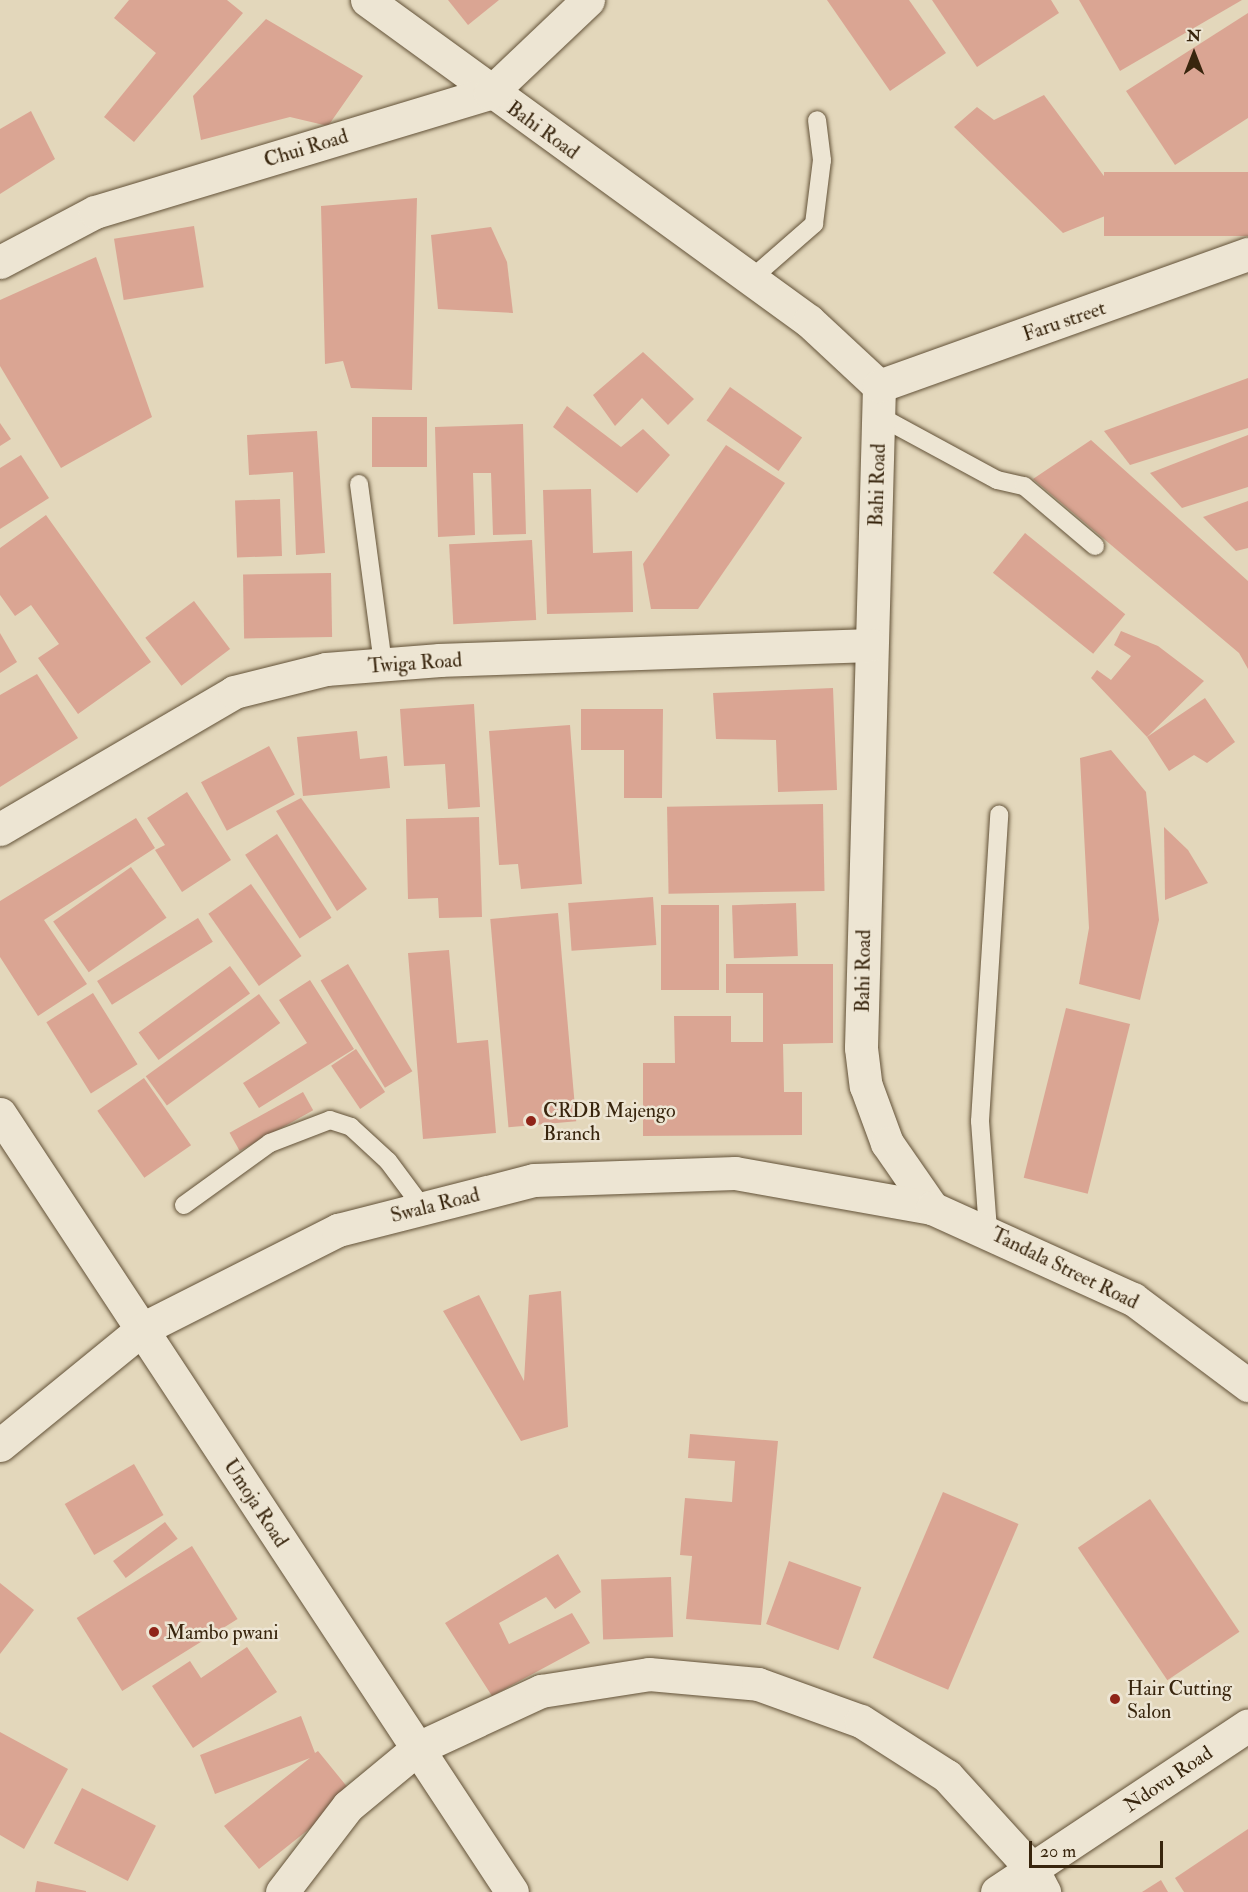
<!DOCTYPE html>
<style>
body{margin:0}
#map{position:relative;width:1248px;height:1892px;overflow:hidden;background:#e3d7bb;font-family:"IM FELL Double Pica",serif}
div>[style]{position:absolute}
[style*='--x']{left:calc(var(--x)*1px);top:calc(var(--y)*1px);width:calc(var(--w)*1px);rotate:calc(var(--a)*1deg)}
.building>*{inset:0;background:#daa593;transform-origin:0 0}
.roads{filter:drop-shadow(0 0 2px #635238) drop-shadow(0 0 2px #635238)}
.service>*{height:18px;margin:-9px;padding:0 9px;transform-origin:9px;border-radius:9px;background:#ede5d3}
.minor>*{height:33px;margin:-16.5px;padding:0 16.5px;transform-origin:16.5px;border-radius:16.5px;background:#ede5d3}
.dots>*{width:16px;height:16px;translate:-50% -50%;box-sizing:border-box;border:3px solid #ede5d3;border-radius:50%}
span{translate:-50% -50%;white-space:nowrap;text-align:center;line-height:1.15;-webkit-text-stroke:5px #ede5d3;paint-order:stroke}
.street-label{font-size:20px;color:#38250d}
.poi-label{font-size:20px;color:#38250d}
.left{translate:0 -50%;text-align:left}
.north{position:absolute;left:1164px;top:24px;width:60px;height:60px;-webkit-text-stroke:4px #ede5d3;paint-order:stroke;rotate:0deg;font-size:16px;font-weight:700;line-height:24px;text-align:center;color:#38250d}
.north::after{content:'';display:block;margin:auto;width:21px;height:27px;background:#38250d;clip-path:polygon(50% 0,100% 100%,50% 72%,0 100%)}
.scale{position:absolute;left:1029px;top:1841px;width:134px;height:27px;box-sizing:border-box;border:3px solid #38250d;border-top:0;padding-left:8px;font-size:18px;line-height:21px;white-space:nowrap;color:#38250d;-webkit-text-stroke:4px #ede5d3;paint-order:stroke}
</style>
<div id="map">
<div class="building">
<i style="clip-path:polygon(129px 0,227px 0,243px 13px,134px 142px,104px 117px,156px 53px,114px 18px)"></i>
<i style="clip-path:polygon(448px 0,499px 0,468px 25px)"></i>
<i style="clip-path:polygon(827px 0,909px 0,946px 53px,890px 91px)"></i>
<i style="clip-path:polygon(932px 0,1051px 0,1059px 13px,977px 67px)"></i>
<i style="clip-path:polygon(1079px 0,1242px 0,1120px 71px)"></i>
<i style="clip-path:polygon(1248px 13px,1248px 118px,1175px 165px,1126px 91px)"></i>
<i style="clip-path:polygon(266px 19px,363px 76px,328px 126px,290px 117px,201px 140px,193px 96px)"></i>
<i style="clip-path:polygon(1044px 95px,1115px 191px,1110px 214px,1063px 233px,954px 127px,977px 107px,994px 120px)"></i>
<i style="clip-path:polygon(31px 111px,55px 159px,0 194px,0 129px)"></i>
<i style="left:1248px;top:172px;width:64px;height:144px;rotate:90deg"></i>
<i style="clip-path:polygon(417px 198px,412px 390px,351px 388px,343px 361px,325px 364px,321px 206px)"></i>
<i style="left:194px;top:226px;width:62px;height:81px;rotate:81deg"></i>
<i style="clip-path:polygon(491px 227px,507px 262px,513px 313px,438px 309px,431px 235px)"></i>
<i style="clip-path:polygon(96px 257px,152px 417px,61px 468px,0 366px,0 300px)"></i>
<i style="clip-path:polygon(643px 352px,694px 399px,668px 425px,642px 398px,615px 426px,593px 395px)"></i>
<i style="clip-path:polygon(1248px 378px,1248px 428px,1130px 465px,1104px 431px)"></i>
<i style="left:730px;top:387px;width:88px;height:41px;rotate:35deg"></i>
<i style="clip-path:polygon(567px 406px,621px 447px,643px 429px,670px 455px,637px 493px,553px 427px)"></i>
<i style="left:427px;top:417px;width:50px;height:55px;rotate:90deg"></i>
<i style="clip-path:polygon(0 423px,11px 439px,0 446px)"></i>
<i style="clip-path:polygon(523px 424px,526px 534px,493px 535px,491px 473px,473px 473px,475px 535px,438px 537px,435px 427px)"></i>
<i style="clip-path:polygon(317px 431px,325px 553px,296px 555px,293px 472px,249px 475px,247px 435px)"></i>
<i style="clip-path:polygon(1248px 435px,1248px 487px,1182px 508px,1150px 473px)"></i>
<i style="clip-path:polygon(1091px 440px,1248px 581px,1248px 669px,1239px 653px,1033px 479px)"></i>
<i style="clip-path:polygon(726px 445px,785px 483px,698px 609px,651px 609px,643px 564px)"></i>
<i style="clip-path:polygon(21px 455px,49px 498px,0 529px,0 468px)"></i>
<i style="clip-path:polygon(591px 489px,593px 553px,632px 551px,633px 612px,547px 614px,543px 490px)"></i>
<i style="left:280px;top:499px;width:57px;height:45px;rotate:88deg"></i>
<i style="clip-path:polygon(1248px 501px,1248px 548px,1236px 551px,1203px 517px)"></i>
<i style="clip-path:polygon(46px 515px,151px 662px,78px 714px,38px 658px,59px 644px,31px 605px,15px 616px,0 595px,0 548px)"></i>
<i style="left:1025px;top:533px;width:129px;height:51px;rotate:39deg"></i>
<i style="left:532px;top:540px;width:80px;height:83px;rotate:87deg"></i>
<i style="left:331px;top:573px;width:64px;height:88px;rotate:89deg"></i>
<i style="left:194px;top:601px;width:60px;height:61px;rotate:53deg"></i>
<i style="clip-path:polygon(1121px 631px,1158px 646px,1204px 681px,1147px 737px,1091px 678px,1097px 670px,1111px 680px,1131px 656px,1114px 645px)"></i>
<i style="clip-path:polygon(0 633px,17px 662px,0 673px)"></i>
<i style="clip-path:polygon(37px 674px,78px 738px,0 787px,0 695px)"></i>
<i style="clip-path:polygon(833px 688px,837px 790px,778px 792px,776px 740px,716px 739px,713px 693px)"></i>
<i style="clip-path:polygon(1205px 698px,1235px 742px,1207px 763px,1194px 755px,1169px 771px,1147px 737px)"></i>
<i style="clip-path:polygon(474px 704px,480px 807px,448px 809px,445px 764px,404px 766px,400px 709px)"></i>
<i style="clip-path:polygon(581px 709px,663px 709px,662px 798px,624px 798px,624px 750px,581px 750px)"></i>
<i style="clip-path:polygon(570px 725px,582px 884px,521px 889px,518px 864px,499px 865px,489px 731px)"></i>
<i style="clip-path:polygon(357px 731px,360px 759px,387px 756px,390px 788px,303px 796px,297px 737px)"></i>
<i style="left:269px;top:746px;width:55px;height:77px;rotate:62deg"></i>
<i style="clip-path:polygon(1111px 750px,1146px 792px,1159px 920px,1140px 1000px,1079px 984px,1089px 928px,1080px 758px)"></i>
<i style="clip-path:polygon(187px 792px,231px 860px,182px 892px,155px 850px,165px 845px,147px 818px)"></i>
<i style="clip-path:polygon(301px 798px,367px 889px,337px 911px,276px 811px)"></i>
<i style="left:823px;top:804px;width:87px;height:156px;rotate:89deg"></i>
<i style="clip-path:polygon(479px 817px,482px 917px,439px 918px,438px 898px,408px 899px,406px 819px)"></i>
<i style="clip-path:polygon(136px 818px,155px 848px,44px 920px,87px 984px,38px 1016px,0 957px,0 901px)"></i>
<i style="clip-path:polygon(1164px 827px,1188px 850px,1208px 883px,1165px 900px)"></i>
<i style="left:277px;top:834px;width:100px;height:38px;rotate:57deg"></i>
<i style="left:131px;top:867px;width:62px;height:95px;rotate:55deg"></i>
<i style="left:251px;top:884px;width:88px;height:52px;rotate:55deg"></i>
<i style="left:653px;top:897px;width:48px;height:85px;rotate:86deg"></i>
<i style="left:796px;top:903px;width:53px;height:64px;rotate:88deg"></i>
<i style="left:661px;top:905px;width:58px;height:85px"></i>
<i style="left:558px;top:913px;width:209px;height:68px;rotate:85deg"></i>
<i style="left:198px;top:918px;width:28px;height:119px;rotate:58deg"></i>
<i style="clip-path:polygon(449px 950px,457px 1043px,488px 1040px,496px 1133px,423px 1139px,408px 953px)"></i>
<i style="left:348px;top:964px;width:125px;height:32px;rotate:59deg"></i>
<i style="clip-path:polygon(726px 964px,833px 964px,833px 1043px,783px 1044px,784px 1092px,802px 1092px,802px 1135px,643px 1136px,643px 1063px,675px 1063px,674px 1016px,731px 1016px,731px 1042px,763px 1042px,763px 993px,726px 993px)"></i>
<i style="left:230px;top:966px;width:34px;height:113px;rotate:54deg"></i>
<i style="clip-path:polygon(310px 980px,354px 1049px,259px 1108px,243px 1083px,307px 1043px,279px 1000px)"></i>
<i style="left:93px;top:993px;width:84px;height:55px;rotate:58deg"></i>
<i style="left:259px;top:994px;width:36px;height:140px;rotate:54deg"></i>
<i style="left:1066px;top:1008px;width:66px;height:175px;rotate:14deg"></i>
<i style="left:356px;top:1049px;width:52px;height:30px;rotate:56deg"></i>
<i style="left:144px;top:1078px;width:82px;height:57px;rotate:55deg"></i>
<i style="left:303px;top:1092px;width:21px;height:84px;rotate:61deg"></i>
<i style="clip-path:polygon(561px 1291px,568px 1427px,521px 1441px,443px 1311px,479px 1295px,524px 1381px,529px 1295px)"></i>
<i style="clip-path:polygon(690px 1434px,778px 1441px,761px 1625px,686px 1619px,692px 1556px,680px 1555px,685px 1498px,732px 1502px,735px 1461px,688px 1458px)"></i>
<i style="left:134px;top:1464px;width:59px;height:80px;rotate:60deg"></i>
<i style="left:943px;top:1492px;width:82px;height:180px;rotate:23deg"></i>
<i style="left:1150px;top:1499px;width:160px;height:87px;rotate:56deg"></i>
<i style="left:165px;top:1522px;width:21px;height:65px;rotate:53deg"></i>
<i style="left:192px;top:1546px;width:86px;height:136px;rotate:58deg"></i>
<i style="clip-path:polygon(558px 1554px,581px 1592px,555px 1609px,546px 1597px,499px 1623px,509px 1644px,572px 1613px,590px 1643px,492px 1696px,445px 1623px)"></i>
<i style="left:789px;top:1561px;width:77px;height:67px;rotate:20deg"></i>
<i style="left:671px;top:1577px;width:60px;height:70px;rotate:88deg"></i>
<i style="clip-path:polygon(0 1583px,34px 1610px,0 1654px)"></i>
<i style="clip-path:polygon(247px 1647px,277px 1692px,193px 1748px,152px 1686px,190px 1661px,201px 1678px)"></i>
<i style="clip-path:polygon(301px 1716px,315px 1753px,318px 1751px,353px 1794px,259px 1869px,224px 1826px,310px 1758px,215px 1794px,200px 1755px)"></i>
<i style="clip-path:polygon(0 1732px,68px 1769px,24px 1849px,0 1835px)"></i>
<i style="left:82px;top:1788px;width:83px;height:62px;rotate:27deg"></i>
<i style="clip-path:polygon(1248px 1829px,1248px 1892px,1184px 1892px,1175px 1878px)"></i>
<i style="clip-path:polygon(1161px 1880px,1168px 1892px,1142px 1892px)"></i>
<i style="clip-path:polygon(37px 1881px,86px 1891px,86px 1892px,35px 1892px)"></i>
</div>
<div class="roads">
<div class="service">
<i style="--x:751;--y:279;--w:84;--a:-41.1"></i>
<i style="--x:814;--y:224;--w:64;--a:-82.9"></i>
<i style="--x:822;--y:160;--w:40;--a:-97.1"></i>
<i style="--x:879;--y:416;--w:134;--a:28.5"></i>
<i style="--x:997;--y:480;--w:28;--a:13"></i>
<i style="--x:1024;--y:486;--w:93;--a:40.2"></i>
<i style="--x:359;--y:484;--w:183;--a:82.4"></i>
<i style="--x:184;--y:1205;--w:106;--a:-35.8"></i>
<i style="--x:270;--y:1143;--w:64;--a:-21"></i>
<i style="--x:330;--y:1120;--w:22;--a:18"></i>
<i style="--x:351;--y:1127;--w:50;--a:42.6"></i>
<i style="--x:388;--y:1161;--w:59;--a:53.3"></i>
<i style="--x:988;--y:1230;--w:109;--a:-94.2"></i>
<i style="--x:980;--y:1121;--w:307;--a:-86.4"></i>
</div>
<div class="minor">
<i style="--x:367;--y:0;--w:546;--a:35.99"></i>
<i style="--x:809;--y:321;--w:96;--a:42.9"></i>
<i style="--x:879;--y:386;--w:662;--a:91.56"></i>
<i style="--x:861;--y:1048;--w:38;--a:83"></i>
<i style="--x:866;--y:1086;--w:61;--a:69.8"></i>
<i style="--x:887;--y:1143;--w:79;--a:55.3"></i>
<i style="--x:0;--y:262;--w:107;--a:-27.8"></i>
<i style="--x:95;--y:212;--w:413;--a:-16.8"></i>
<i style="--x:490;--y:93;--w:135;--a:-43.5"></i>
<i style="--x:879;--y:386;--w:392;--a:-19.7"></i>
<i style="--x:0;--y:829;--w:271;--a:-30.3"></i>
<i style="--x:234;--y:692;--w:95;--a:-14"></i>
<i style="--x:326;--y:669;--w:114;--a:-4.5"></i>
<i style="--x:440;--y:660;--w:430;--a:-2"></i>
<i style="--x:0;--y:1114;--w:931;--a:56.65"></i>
<i style="--x:0;--y:1445;--w:183;--a:-39.2"></i>
<i style="--x:142;--y:1329;--w:220;--a:-26.8"></i>
<i style="--x:338;--y:1230;--w:202;--a:-14.3"></i>
<i style="--x:534;--y:1180;--w:201;--a:-2"></i>
<i style="--x:735;--y:1173;--w:200;--a:10.1"></i>
<i style="--x:932;--y:1208;--w:221;--a:24.4"></i>
<i style="--x:1133;--y:1299;--w:144;--a:36.8"></i>
<i style="--x:282;--y:1892;--w:108;--a:-52.5"></i>
<i style="--x:348;--y:1806;--w:91;--a:-39.6"></i>
<i style="--x:418;--y:1748;--w:136;--a:-24.9"></i>
<i style="--x:541;--y:1691;--w:109;--a:-8.9"></i>
<i style="--x:649;--y:1674;--w:109;--a:5.2"></i>
<i style="--x:758;--y:1684;--w:109;--a:19.8"></i>
<i style="--x:861;--y:1721;--w:102;--a:32.6"></i>
<i style="--x:947;--y:1776;--w:126;--a:47.6"></i>
<i style="--x:1032;--y:1869;--w:26;--a:62"></i>
<i style="--x:997;--y:1892;--w:301;--a:-33.6"></i>
</div>
</div>
<div class="dots">
<i style="left:531px;top:1121px;background:#8f2418"></i>
<i style="left:154px;top:1632px;background:#8f2418"></i>
<i style="left:1115px;top:1699px;background:#8f2418"></i>
</div>
<div class="street-label">
<span style="left:543px;top:130px;rotate:36deg">Bahi Road</span>
<span style="left:306px;top:148px;rotate:-17deg">Chui Road</span>
<span style="left:1064px;top:321px;rotate:-19deg">Faru street</span>
<span style="left:877px;top:485px;rotate:-88deg">Bahi Road</span>
<span style="left:415px;top:663px;rotate:-4deg">Twiga Road</span>
<span style="left:863px;top:971px;rotate:-89deg">Bahi Road</span>
<span style="left:435px;top:1205px;rotate:-14deg">Swala Road</span>
<span style="left:1065px;top:1268px;rotate:26deg">Tandala Street Road</span>
<span style="left:256px;top:1503px;rotate:57deg">Umoja Road</span>
<span style="left:1168px;top:1779px;rotate:-34deg">Ndovu Road</span>
</div>
<div class="poi-label">
<span class="left" style="left:543px;top:1122px">CRDB Majengo<br>Branch</span>
<span class="left" style="left:166px;top:1632px">Mambo pwani</span>
<span class="left" style="left:1127px;top:1700px">Hair Cutting<br>Salon</span>
</div>
<div class="north">N</div>
<div class="scale">20 m</div>
</div>
